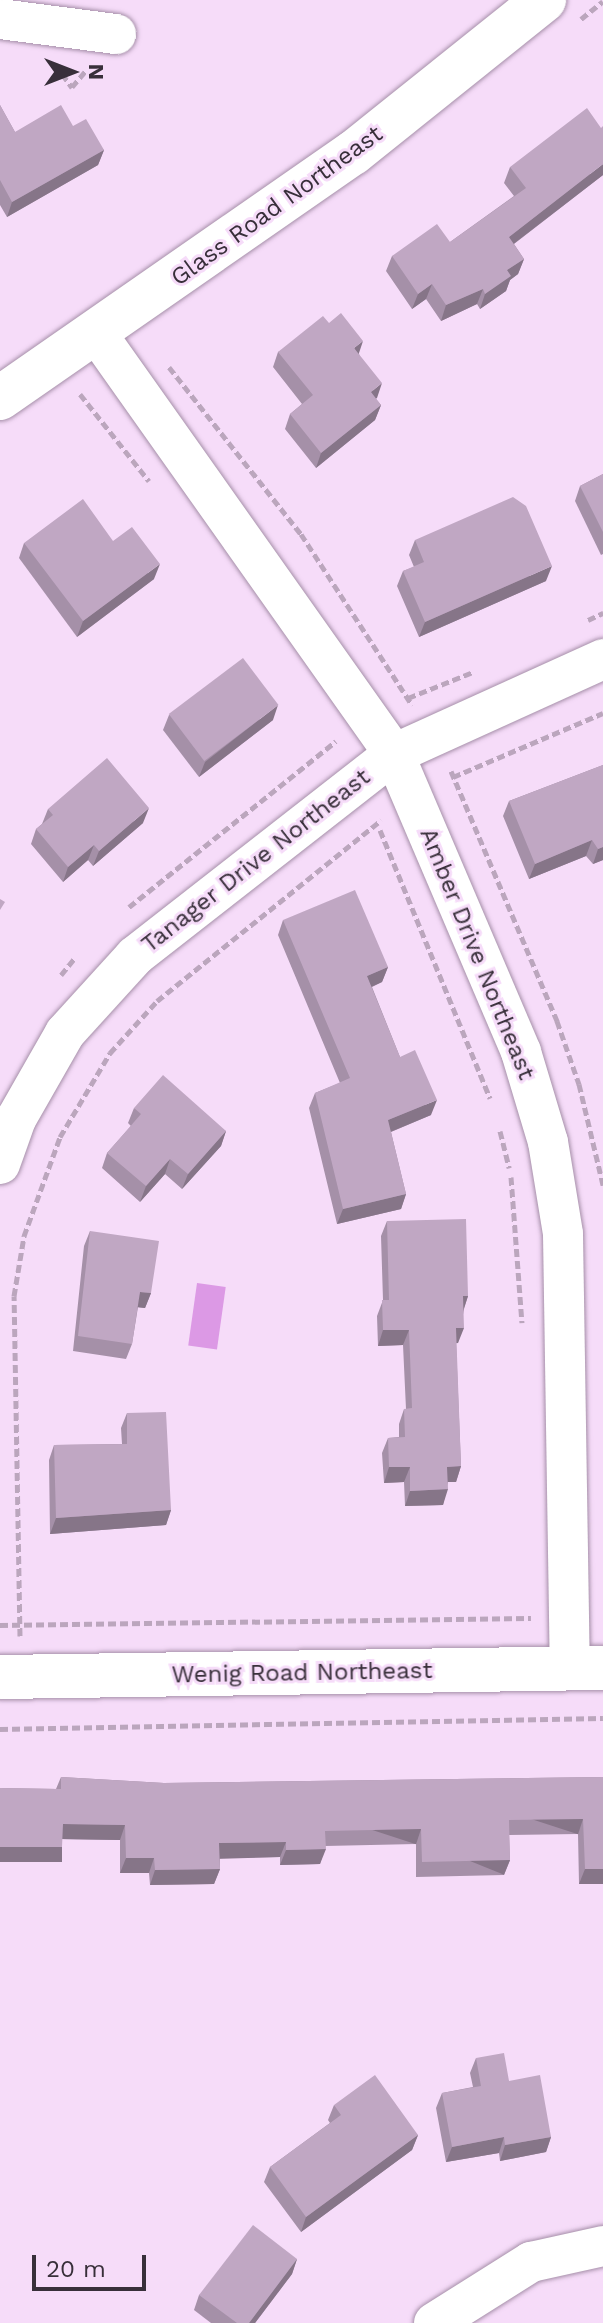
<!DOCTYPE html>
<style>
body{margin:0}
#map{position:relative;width:603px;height:2323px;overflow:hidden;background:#f6dcf9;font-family:"Work Sans",sans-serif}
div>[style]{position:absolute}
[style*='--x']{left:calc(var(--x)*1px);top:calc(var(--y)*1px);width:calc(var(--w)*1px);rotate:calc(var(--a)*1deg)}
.water>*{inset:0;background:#dc99e5;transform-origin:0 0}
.path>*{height:5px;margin-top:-2.5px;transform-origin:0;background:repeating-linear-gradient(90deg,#bba6bd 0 8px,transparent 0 12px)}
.roads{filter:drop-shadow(0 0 2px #a68fa9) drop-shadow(0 0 2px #a68fa9)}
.minor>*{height:40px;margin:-20px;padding:0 20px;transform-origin:20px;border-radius:20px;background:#fff}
.tertiary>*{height:44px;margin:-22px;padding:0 22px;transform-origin:22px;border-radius:22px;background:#fff}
.wall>*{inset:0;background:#a590a8}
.shaded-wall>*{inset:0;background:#867588;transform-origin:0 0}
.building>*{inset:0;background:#c0a7c3;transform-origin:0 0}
span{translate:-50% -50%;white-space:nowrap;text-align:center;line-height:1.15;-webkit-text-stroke:6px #f6dcf9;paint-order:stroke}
.street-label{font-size:24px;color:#382f3a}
.north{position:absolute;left:32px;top:32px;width:80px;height:80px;-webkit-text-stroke:6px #f6dcf9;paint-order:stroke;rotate:90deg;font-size:22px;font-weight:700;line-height:32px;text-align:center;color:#382f3a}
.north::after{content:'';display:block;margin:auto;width:28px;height:36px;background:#382f3a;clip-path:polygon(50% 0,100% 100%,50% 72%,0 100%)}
.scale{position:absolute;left:32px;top:2255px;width:114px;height:36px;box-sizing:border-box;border:4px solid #382f3a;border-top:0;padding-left:10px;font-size:24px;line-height:28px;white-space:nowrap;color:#382f3a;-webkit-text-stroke:6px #f6dcf9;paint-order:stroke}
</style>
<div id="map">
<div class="water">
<i style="left:197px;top:1283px;width:29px;height:63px;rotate:8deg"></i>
</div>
<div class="path">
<i style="--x:581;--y:19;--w:28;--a:-39"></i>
<i style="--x:55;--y:64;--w:29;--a:54"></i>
<i style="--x:72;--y:87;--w:25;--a:-50"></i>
<i style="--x:169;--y:367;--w:213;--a:51.7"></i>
<i style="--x:301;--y:534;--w:204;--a:57"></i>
<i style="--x:80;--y:394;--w:111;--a:51.6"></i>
<i style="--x:588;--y:620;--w:17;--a:-25"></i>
<i style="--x:408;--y:698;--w:70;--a:-21.8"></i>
<i style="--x:451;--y:771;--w:272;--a:67"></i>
<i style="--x:557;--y:1021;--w:67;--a:70.8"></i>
<i style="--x:579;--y:1084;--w:104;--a:76.6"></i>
<i style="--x:453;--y:777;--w:163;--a:-23.1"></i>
<i style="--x:380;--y:830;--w:290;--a:67.7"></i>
<i style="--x:129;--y:907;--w:265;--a:-38.7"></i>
<i style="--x:61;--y:975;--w:22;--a:-51"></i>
<i style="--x:500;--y:1131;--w:38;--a:76"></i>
<i style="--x:511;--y:1177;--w:146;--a:85.7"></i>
<i style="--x:0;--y:1625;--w:531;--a:-0.76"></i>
<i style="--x:20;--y:1636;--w:340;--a:-91"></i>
<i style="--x:14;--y:1296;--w:61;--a:-80.5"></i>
<i style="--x:24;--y:1236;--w:105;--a:-70"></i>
<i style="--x:60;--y:1137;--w:98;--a:-59.2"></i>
<i style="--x:110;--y:1053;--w:70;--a:-47.9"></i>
<i style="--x:157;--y:1001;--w:288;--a:-38.9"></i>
<i style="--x:0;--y:1729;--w:603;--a:-1.05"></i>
</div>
<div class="roads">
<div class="minor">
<i style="--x:0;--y:19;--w:117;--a:7.4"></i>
<i style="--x:97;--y:334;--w:514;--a:54.73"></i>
<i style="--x:394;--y:754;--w:324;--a:66.9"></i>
<i style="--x:521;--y:1052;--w:94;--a:73.3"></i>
<i style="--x:548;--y:1142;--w:93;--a:80.7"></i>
<i style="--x:563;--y:1234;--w:436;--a:89.1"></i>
<i style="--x:0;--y:1164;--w:48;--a:-70.4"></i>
<i style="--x:16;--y:1119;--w:99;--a:-60.3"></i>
<i style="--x:65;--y:1033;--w:104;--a:-47.7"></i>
<i style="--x:135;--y:956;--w:328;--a:-38"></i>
<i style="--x:394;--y:754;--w:230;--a:-24.4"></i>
<i style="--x:434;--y:2323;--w:115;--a:-32.2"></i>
<i style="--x:531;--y:2262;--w:74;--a:-12.5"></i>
</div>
<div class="tertiary">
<i style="--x:0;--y:398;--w:430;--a:-34.8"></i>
<i style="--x:353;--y:153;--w:245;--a:-38.7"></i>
<i style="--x:0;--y:1677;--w:603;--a:-0.86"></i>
</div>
</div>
<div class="wall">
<i style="clip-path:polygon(0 105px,15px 132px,73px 126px,104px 150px,98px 165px,7px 217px,0 205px)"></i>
<i style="clip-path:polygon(510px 167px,603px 175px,514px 244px,524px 259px,518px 274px,510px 280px,506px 291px,480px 309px,477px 304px,441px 321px,426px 299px,412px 309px,386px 271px,392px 256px,450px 242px,514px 196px,504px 183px)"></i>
<i style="clip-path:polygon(329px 323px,359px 354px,376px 399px,381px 405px,375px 420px,316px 468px,285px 429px,290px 414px,302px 404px,273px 367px,278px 352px)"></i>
<i style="clip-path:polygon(603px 474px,603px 554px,601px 555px,575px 501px,580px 486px)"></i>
<i style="clip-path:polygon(415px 540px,546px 581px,419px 637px,397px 586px,403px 571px,414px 567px,409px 555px)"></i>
<i style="clip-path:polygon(113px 541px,154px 579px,77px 637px,19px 558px,24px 543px)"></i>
<i style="clip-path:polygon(169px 715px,273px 720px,199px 777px,163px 730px)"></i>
<i style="clip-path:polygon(603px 765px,603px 860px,593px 864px,586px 856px,529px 879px,503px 816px,509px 801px)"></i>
<i style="clip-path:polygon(48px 809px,143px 823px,93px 866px,88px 860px,63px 882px,31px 844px,36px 829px,42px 824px)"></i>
<i style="clip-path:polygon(283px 920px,388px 967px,382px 982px,372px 987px,400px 1057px,431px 1115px,391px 1132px,406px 1194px,401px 1209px,337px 1224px,309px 1108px,315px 1093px,340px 1083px,278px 935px)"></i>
<i style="clip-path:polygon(134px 1108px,226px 1131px,221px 1146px,182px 1189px,165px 1174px,140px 1202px,102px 1168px,107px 1153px,131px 1126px,128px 1123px)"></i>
<i style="clip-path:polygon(387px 1221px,468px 1296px,464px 1309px,458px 1343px,456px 1343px,461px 1466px,456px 1482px,448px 1482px,443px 1505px,405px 1506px,404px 1482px,384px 1483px,382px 1453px,388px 1438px,399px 1437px,399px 1424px,404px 1409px,406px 1409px,403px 1345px,378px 1346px,377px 1316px,383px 1300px,381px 1236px)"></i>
<i style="clip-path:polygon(90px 1231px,151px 1293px,145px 1308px,138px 1307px,132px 1344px,126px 1359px,73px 1351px,84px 1246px)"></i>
<i style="clip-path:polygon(127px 1413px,171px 1510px,166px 1525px,50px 1534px,49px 1460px,54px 1445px,122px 1444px,121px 1428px)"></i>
<i style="clip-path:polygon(61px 1777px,164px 1783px,603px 1777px,603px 1884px,579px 1884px,578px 1834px,509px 1835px,510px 1860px,504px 1875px,416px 1877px,416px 1844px,325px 1846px,320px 1864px,280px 1865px,280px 1857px,220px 1858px,220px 1869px,214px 1884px,150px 1885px,149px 1873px,120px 1873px,120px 1840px,62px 1839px,57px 1862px,0 1862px,0 1788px,56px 1789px)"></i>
<i style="clip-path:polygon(476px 2058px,509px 2081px,551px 2137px,546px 2152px,500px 2161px,499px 2153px,446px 2162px,436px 2108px,442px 2093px,473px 2087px,470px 2073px)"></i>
<i style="clip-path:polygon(334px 2105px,418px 2135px,412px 2150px,301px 2232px,264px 2182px,270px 2167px,330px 2123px,328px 2120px)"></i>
<i style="clip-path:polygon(297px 2259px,292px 2274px,255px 2323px,211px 2323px,194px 2310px,199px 2295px)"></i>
</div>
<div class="shaded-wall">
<i style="clip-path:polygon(104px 150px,98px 165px,7px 217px,12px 202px)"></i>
<i style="clip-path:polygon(603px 164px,603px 175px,503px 252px,509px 237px)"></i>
<i style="clip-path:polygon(524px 259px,518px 274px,510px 280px,506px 291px,480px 309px,485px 294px,507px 270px)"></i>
<i style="clip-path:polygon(432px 284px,426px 299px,412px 309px,418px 294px)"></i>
<i style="clip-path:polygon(483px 289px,477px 304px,441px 321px,446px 305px)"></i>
<i style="clip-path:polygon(363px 341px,358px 356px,354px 348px)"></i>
<i style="clip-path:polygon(382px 383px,377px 398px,365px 407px,371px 392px)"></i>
<i style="clip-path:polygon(381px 405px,375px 420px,316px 468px,321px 453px)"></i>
<i style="clip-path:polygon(160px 564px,154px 579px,77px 637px,83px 621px)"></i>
<i style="clip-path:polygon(552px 566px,546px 581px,419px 637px,425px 622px)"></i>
<i style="clip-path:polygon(278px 705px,273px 720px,199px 777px,205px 762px)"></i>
<i style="clip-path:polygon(149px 808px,143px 823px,93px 866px,99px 851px)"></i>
<i style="clip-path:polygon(592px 840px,586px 856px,529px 879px,535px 864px)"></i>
<i style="clip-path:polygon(94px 845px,88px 860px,63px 882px,68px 867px)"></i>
<i style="clip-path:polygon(603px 847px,603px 860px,593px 864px,598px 849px)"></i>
<i style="clip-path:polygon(388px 967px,382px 982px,362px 991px,367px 976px)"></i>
<i style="clip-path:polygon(437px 1100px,431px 1115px,383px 1135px,388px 1120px)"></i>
<i style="clip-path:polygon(226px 1131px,221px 1146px,182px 1189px,188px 1174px)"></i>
<i style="clip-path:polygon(170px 1159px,165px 1174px,140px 1202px,146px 1186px)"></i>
<i style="clip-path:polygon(406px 1194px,401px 1209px,337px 1224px,343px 1209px)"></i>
<i style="clip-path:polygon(140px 1292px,151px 1293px,145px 1308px,135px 1307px)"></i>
<i style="clip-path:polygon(463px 1296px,468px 1296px,463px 1311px)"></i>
<i style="clip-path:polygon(456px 1328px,464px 1328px,458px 1343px,450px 1344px)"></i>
<i style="clip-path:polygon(383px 1330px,409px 1330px,403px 1345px,378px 1346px)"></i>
<i style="clip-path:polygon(461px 1466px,456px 1482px,441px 1482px,447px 1467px)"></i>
<i style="clip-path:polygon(389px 1467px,410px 1467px,404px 1482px,384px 1483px)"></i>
<i style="clip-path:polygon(448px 1489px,443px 1505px,405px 1506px,410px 1491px)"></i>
<i style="clip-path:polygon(171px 1510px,166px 1525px,50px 1534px,56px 1518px)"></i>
<i style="left:583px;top:1819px;width:16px;height:74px;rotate:108deg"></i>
<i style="clip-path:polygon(63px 1824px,125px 1825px,120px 1840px,57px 1839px)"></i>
<i style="left:421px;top:1829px;width:16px;height:96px;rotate:108deg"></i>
<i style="clip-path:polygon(286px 1842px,280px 1857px,214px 1859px,219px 1843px)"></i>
<i style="left:0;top:1847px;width:62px;height:15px"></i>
<i style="clip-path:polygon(326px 1849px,320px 1864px,280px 1865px,286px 1850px)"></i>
<i style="clip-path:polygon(126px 1858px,154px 1858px,149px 1873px,120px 1873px)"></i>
<i style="left:510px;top:1860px;width:16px;height:88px;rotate:112deg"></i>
<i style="clip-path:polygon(220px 1869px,214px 1884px,150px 1885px,155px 1870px)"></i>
<i style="clip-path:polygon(585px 1869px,603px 1869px,603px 1884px,579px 1884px)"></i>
<i style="clip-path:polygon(418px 2135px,412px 2150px,301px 2232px,306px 2217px)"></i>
<i style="clip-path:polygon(504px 2137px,499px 2153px,446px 2162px,452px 2147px)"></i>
<i style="clip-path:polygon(551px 2137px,546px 2152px,500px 2161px,505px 2145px)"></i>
<i style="clip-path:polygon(297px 2259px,292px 2274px,255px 2323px,249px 2323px)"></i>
</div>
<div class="building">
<i style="clip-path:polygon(0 105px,15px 132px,61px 105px,73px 126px,86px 119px,104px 150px,12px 202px,0 180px)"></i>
<i style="clip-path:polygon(587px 108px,601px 128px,603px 126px,603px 164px,509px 237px,524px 259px,507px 270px,511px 276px,485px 294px,483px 289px,446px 305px,432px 284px,418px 294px,392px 256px,437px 224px,450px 242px,526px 188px,510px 167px)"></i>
<i style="clip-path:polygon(341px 313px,363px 341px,354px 348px,382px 383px,371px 392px,381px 405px,321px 453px,290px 414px,313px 395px,278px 352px,323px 316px,329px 323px)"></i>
<i style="clip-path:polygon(603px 474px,603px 532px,580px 486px)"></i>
<i style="clip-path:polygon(513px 497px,526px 506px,552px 566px,425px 622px,403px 571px,424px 562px,415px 540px)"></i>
<i style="clip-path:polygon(83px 499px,113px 541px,132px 527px,160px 564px,83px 621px,24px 543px)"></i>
<i style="left:243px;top:658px;width:59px;height:93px;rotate:53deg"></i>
<i style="clip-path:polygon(107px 758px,149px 808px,99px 851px,94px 845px,68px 867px,36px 829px,53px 815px,48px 809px)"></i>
<i style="clip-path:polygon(603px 765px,603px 847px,598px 849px,592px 840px,535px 864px,509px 801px)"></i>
<i style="clip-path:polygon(355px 890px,388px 967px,367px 976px,400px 1057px,415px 1050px,437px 1100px,388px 1120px,406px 1194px,343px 1209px,315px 1093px,350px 1078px,283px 920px)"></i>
<i style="clip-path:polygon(0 899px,5px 902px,0 910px)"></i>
<i style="clip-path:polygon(163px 1075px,226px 1131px,188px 1174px,170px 1159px,146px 1186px,107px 1153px,141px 1114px,134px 1108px)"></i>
<i style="clip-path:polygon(466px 1219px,468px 1296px,463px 1296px,464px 1328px,456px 1328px,461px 1466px,447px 1467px,448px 1489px,410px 1491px,410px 1467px,389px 1467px,388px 1438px,405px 1437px,404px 1409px,412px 1408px,409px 1330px,383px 1330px,382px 1300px,389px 1300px,387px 1221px)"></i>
<i style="clip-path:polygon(90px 1231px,159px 1241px,151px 1293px,140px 1292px,132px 1344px,78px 1336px)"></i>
<i style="clip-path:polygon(166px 1412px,171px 1510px,56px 1518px,54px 1445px,127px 1444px,127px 1413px)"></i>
<i style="clip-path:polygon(61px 1777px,164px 1783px,603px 1777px,603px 1869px,585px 1869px,583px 1819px,509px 1820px,510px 1860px,422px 1862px,421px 1829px,325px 1831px,326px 1849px,286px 1850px,286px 1842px,219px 1843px,220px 1869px,155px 1870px,154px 1858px,126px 1858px,125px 1825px,63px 1824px,62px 1847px,0 1847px,0 1788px,61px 1789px)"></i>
<i style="clip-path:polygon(504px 2053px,509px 2081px,540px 2075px,551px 2137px,505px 2145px,504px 2137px,452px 2147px,442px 2093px,481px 2086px,476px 2058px)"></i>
<i style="clip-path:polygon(375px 2075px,418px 2135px,306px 2217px,270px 2167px,341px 2115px,334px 2105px)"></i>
<i style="clip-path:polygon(253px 2225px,297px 2259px,249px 2323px,237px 2323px,199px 2295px)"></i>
</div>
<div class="street-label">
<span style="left:277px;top:206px;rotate:-36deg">Glass Road Northeast</span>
<span style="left:256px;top:861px;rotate:-38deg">Tanager Drive Northeast</span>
<span style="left:477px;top:954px;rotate:68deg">Amber Drive Northeast</span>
<span style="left:302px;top:1673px;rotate:-1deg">Wenig Road Northeast</span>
</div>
<div class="north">N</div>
<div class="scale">20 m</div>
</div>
